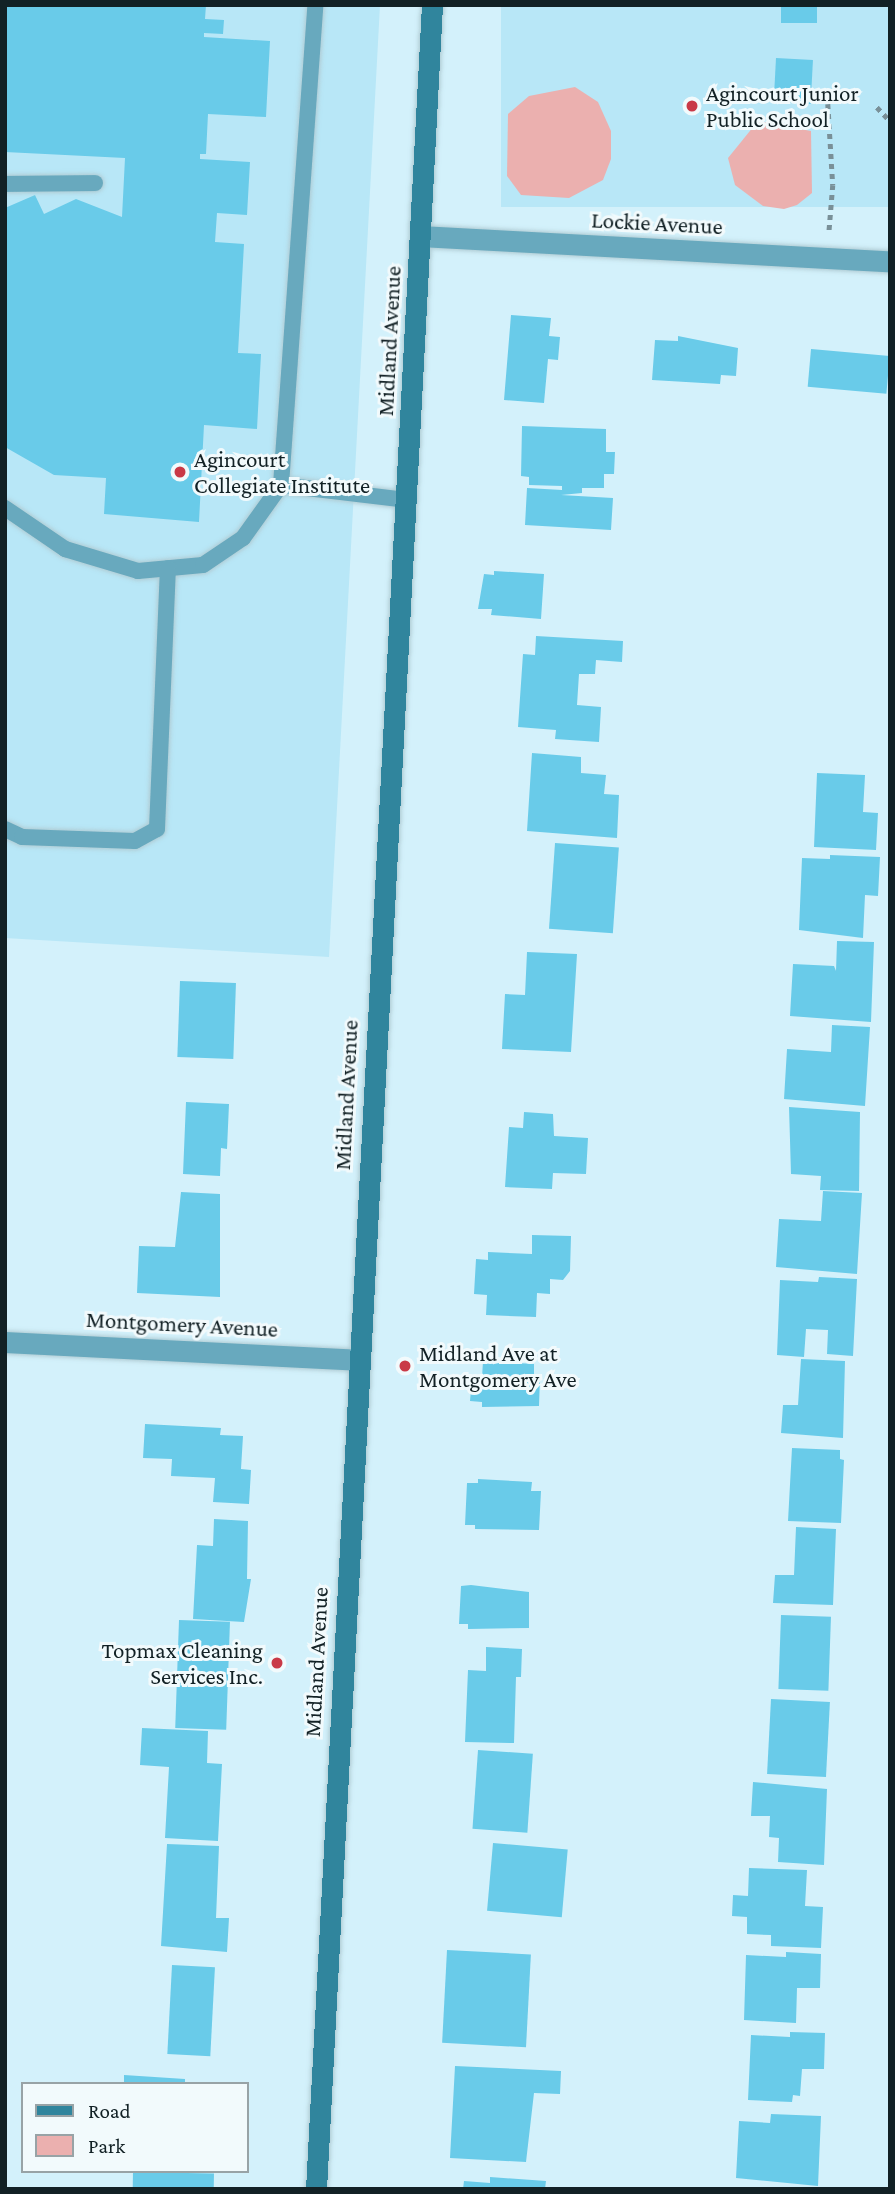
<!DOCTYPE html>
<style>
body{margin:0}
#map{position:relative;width:895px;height:2194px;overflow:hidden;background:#d3f1fb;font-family:"Crimson Pro",serif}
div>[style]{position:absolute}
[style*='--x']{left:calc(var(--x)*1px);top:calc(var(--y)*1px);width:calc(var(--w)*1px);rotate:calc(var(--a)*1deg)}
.built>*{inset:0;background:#b8e7f7;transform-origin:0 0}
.green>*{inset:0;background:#ebb0af}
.building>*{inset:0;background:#69cbe9;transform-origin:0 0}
.path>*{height:4.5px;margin-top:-2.25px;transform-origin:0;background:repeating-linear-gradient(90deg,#799098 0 5px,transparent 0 10px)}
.roads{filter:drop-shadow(0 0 2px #b0ccd4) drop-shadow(0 0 2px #b0ccd4)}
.lane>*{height:16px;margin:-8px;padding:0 8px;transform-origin:8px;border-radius:8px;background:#68a9be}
.street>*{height:21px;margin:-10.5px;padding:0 10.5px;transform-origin:10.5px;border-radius:10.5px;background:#68a9be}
.secondary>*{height:21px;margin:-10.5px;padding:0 10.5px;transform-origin:10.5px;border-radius:10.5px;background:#30859d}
.dots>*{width:19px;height:19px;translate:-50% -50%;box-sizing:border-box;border:4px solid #f2fafc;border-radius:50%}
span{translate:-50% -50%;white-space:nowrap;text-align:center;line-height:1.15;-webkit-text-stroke:6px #f2fafc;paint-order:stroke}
.poi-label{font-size:23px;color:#122125}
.left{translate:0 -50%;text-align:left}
.right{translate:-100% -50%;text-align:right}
.street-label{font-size:23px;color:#122125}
.frame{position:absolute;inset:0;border:7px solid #122125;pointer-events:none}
.legend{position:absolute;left:21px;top:2082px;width:228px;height:91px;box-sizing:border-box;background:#f2fafc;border:2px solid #98a3a6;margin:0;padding:9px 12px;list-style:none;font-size:21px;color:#122125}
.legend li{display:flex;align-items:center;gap:14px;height:35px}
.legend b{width:35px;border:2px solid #98a3a6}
</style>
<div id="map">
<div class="built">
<i style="clip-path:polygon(5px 5px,380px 5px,329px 957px,5px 938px)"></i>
<i style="left:501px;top:5px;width:389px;height:202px"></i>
</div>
<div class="green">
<i style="clip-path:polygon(575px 87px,598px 102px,611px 131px,611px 159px,603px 180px,569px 198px,521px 195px,507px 176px,508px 114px,529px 96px)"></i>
<i style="clip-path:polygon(758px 121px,811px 131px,812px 193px,797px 205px,784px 209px,763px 206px,735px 185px,728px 158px)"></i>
</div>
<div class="building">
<i style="clip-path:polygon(5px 5px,206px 5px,205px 19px,224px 20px,223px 34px,204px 33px,204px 37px,270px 41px,266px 117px,208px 114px,206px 154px,200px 154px,200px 159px,250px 162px,247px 215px,217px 213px,215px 242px,244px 244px,238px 353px,261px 354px,257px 429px,204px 425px,199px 522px,104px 514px,106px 478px,54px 475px,5px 447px,5px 208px,35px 195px,44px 214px,76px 199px,122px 217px,125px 158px,5px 152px)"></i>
<i style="left:781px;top:5px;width:36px;height:18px"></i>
<i style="left:776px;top:58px;width:37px;height:44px;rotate:3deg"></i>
<i style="clip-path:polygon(511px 315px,551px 318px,549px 336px,560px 337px,558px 360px,548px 359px,544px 403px,504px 400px)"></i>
<i style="clip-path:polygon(678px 336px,738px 348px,736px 376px,721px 375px,720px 384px,652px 380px,655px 340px,678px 341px)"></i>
<i style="left:811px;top:349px;width:79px;height:38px;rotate:5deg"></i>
<i style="clip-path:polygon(522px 426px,606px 429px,606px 452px,615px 452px,614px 474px,604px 474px,604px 488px,582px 488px,582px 493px,561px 495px,613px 498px,611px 530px,525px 525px,527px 488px,562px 490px,562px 486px,529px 485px,529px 477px,521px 476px)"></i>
<i style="clip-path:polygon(494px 571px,544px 574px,541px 619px,491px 615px,492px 609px,478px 609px,484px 574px,494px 575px)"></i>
<i style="clip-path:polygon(536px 636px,623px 641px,622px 662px,596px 660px,595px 674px,579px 674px,577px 705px,601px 707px,599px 742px,555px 739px,556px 730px,518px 727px,523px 654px,535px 655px)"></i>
<i style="clip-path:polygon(532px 753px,581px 757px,581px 773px,606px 775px,604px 794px,619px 795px,617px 838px,527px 831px)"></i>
<i style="clip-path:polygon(817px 773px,865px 775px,863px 812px,878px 813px,876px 850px,814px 847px)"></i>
<i style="left:555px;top:843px;width:64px;height:86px;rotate:4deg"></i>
<i style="clip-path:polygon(830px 855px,880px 857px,878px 896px,865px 895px,863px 938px,799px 930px,802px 858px,830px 859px)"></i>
<i style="clip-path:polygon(837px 941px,874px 942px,871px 1022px,790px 1016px,793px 964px,834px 966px,836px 971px)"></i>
<i style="clip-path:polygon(527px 952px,577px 954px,571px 1052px,502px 1049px,505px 994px,525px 995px)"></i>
<i style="left:180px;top:981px;width:56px;height:76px;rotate:2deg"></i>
<i style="clip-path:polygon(832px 1025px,870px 1027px,865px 1106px,784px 1099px,787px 1049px,831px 1052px)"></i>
<i style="clip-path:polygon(186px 1102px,229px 1104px,227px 1149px,221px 1148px,220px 1176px,183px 1174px)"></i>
<i style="clip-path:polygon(789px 1107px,860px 1112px,859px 1191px,820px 1190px,821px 1176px,791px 1174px)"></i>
<i style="clip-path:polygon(524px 1112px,553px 1114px,554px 1136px,588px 1138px,586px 1174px,553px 1173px,552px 1189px,505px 1187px,509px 1127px,523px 1128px)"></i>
<i style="clip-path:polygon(823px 1191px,862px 1193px,857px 1274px,776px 1267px,779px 1219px,821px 1221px)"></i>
<i style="clip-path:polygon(181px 1192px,220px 1194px,220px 1297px,137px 1293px,139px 1246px,175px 1247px)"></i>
<i style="clip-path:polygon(532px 1235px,571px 1236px,570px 1271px,563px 1280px,550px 1279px,550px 1294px,537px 1293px,536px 1317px,486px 1315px,487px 1295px,474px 1294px,476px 1259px,488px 1260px,488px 1252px,532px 1254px)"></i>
<i style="clip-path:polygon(819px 1277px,857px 1279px,853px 1356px,827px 1354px,828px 1330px,806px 1329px,804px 1357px,777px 1355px,780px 1280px,818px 1282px)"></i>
<i style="clip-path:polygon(801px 1359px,845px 1361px,843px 1438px,781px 1433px,783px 1405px,798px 1405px)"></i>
<i style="clip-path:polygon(483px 1361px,534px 1364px,534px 1377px,540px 1377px,539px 1406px,482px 1407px,482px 1402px,470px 1401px,472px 1377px,482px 1378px)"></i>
<i style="clip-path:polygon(145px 1424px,221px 1428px,220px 1435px,243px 1436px,241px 1469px,251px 1470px,249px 1504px,213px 1502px,215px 1478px,171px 1476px,172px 1459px,143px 1458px)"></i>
<i style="clip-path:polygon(792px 1448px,840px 1450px,840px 1459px,844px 1460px,841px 1523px,788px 1521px)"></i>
<i style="clip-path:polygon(478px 1479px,532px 1482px,531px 1491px,541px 1491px,539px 1530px,475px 1529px,475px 1525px,465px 1525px,467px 1483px,478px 1483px)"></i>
<i style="clip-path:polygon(214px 1519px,248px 1521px,247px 1579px,251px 1579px,244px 1622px,193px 1619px,197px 1545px,213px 1546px)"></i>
<i style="clip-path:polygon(796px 1527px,836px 1529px,833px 1605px,773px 1603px,775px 1575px,794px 1575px)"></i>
<i style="clip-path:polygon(471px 1585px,529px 1592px,529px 1628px,468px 1629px,468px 1624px,459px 1624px,461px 1586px)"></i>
<i style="left:781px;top:1615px;width:50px;height:74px;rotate:2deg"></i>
<i style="left:179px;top:1620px;width:51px;height:108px;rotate:2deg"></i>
<i style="clip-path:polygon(486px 1647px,522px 1649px,521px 1677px,516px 1677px,514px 1743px,465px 1742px,468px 1670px,486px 1671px)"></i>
<i style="left:771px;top:1699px;width:59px;height:75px;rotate:3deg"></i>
<i style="clip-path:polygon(142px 1728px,208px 1731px,207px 1763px,222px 1764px,218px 1841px,165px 1838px,169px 1767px,140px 1765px)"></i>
<i style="left:478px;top:1750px;width:55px;height:79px;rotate:4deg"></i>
<i style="clip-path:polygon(753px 1782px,827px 1789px,824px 1865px,778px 1862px,779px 1838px,769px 1837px,770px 1816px,751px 1816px)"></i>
<i style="left:493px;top:1843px;width:75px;height:68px;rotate:5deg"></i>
<i style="clip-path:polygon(167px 1844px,219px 1846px,216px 1918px,229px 1918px,227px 1952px,161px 1946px)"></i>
<i style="clip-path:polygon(749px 1868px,807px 1870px,805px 1906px,823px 1907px,821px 1948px,771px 1946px,771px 1935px,747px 1934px,747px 1917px,732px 1916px,733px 1895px,748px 1896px)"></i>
<i style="left:447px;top:1950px;width:84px;height:93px;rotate:3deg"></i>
<i style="clip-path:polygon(786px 1952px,821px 1954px,820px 1988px,797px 1988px,796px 2023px,744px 2020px,746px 1955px,786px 1957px)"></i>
<i style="left:172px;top:1965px;width:43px;height:89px;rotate:3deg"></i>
<i style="clip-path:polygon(790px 2032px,825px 2033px,824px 2069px,802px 2069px,800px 2096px,793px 2095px,792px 2102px,748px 2100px,751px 2035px,790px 2037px)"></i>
<i style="clip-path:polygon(455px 2066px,561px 2071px,560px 2094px,534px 2093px,526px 2162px,450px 2158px)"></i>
<i style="clip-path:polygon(124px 2075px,185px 2079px,185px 2084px,124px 2084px)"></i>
<i style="clip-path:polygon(771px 2114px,821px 2116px,818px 2186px,736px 2178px,739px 2121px,770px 2123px)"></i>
<i style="left:133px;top:2172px;width:81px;height:17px;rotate:1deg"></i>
<i style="clip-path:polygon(490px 2177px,546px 2181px,545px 2189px,463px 2189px,464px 2181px,490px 2183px)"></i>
</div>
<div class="path">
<i style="--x:828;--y:104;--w:81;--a:86.5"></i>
<i style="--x:833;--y:185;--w:49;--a:94.7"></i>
<i style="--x:877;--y:107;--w:19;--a:47"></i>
</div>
<div class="roads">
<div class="lane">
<i style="--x:5;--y:184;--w:90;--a:-0.6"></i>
<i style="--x:281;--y:485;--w:126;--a:6.8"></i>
<i style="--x:5;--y:508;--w:73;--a:34.3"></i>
<i style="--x:65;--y:549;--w:76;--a:16.8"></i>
<i style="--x:138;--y:571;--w:65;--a:-5.3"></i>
<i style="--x:203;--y:565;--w:48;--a:-34"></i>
<i style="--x:243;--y:538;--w:65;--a:-54.4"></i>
<i style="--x:281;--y:485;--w:481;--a:-85.9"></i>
<i style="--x:5;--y:829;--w:19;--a:25"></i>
<i style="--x:22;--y:837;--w:113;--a:2"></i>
<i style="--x:135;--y:841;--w:25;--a:-29"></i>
<i style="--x:157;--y:829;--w:261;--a:-87.6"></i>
</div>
<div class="street">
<i style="--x:421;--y:236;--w:470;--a:3.1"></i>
<i style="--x:5;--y:1342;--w:352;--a:2.9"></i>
</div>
<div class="secondary">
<i style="--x:316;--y:2189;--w:2187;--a:-86.96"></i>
</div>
</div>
<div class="dots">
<i style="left:692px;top:106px;background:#c93947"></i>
<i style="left:180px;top:472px;background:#c93947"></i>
<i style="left:405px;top:1366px;background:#c93947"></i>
<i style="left:277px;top:1663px;background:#c93947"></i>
</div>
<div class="poi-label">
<span class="left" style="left:706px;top:106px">Agincourt Junior<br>Public School</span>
<span class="left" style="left:194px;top:472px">Agincourt<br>Collegiate Institute</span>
<span class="left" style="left:419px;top:1366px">Midland Ave at<br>Montgomery Ave</span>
<span class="right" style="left:263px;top:1663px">Topmax Cleaning<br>Services Inc.</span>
</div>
<div class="street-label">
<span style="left:657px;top:223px;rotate:3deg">Lockie Avenue</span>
<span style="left:389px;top:341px;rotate:-87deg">Midland Avenue</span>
<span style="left:346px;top:1095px;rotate:-87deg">Midland Avenue</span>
<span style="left:182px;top:1324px;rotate:3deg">Montgomery Avenue</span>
<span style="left:316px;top:1662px;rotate:-87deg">Midland Avenue</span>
</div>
<div class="frame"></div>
<ul class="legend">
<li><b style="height:9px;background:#30859d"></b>Road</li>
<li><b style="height:19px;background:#ebb0af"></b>Park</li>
</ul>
</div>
